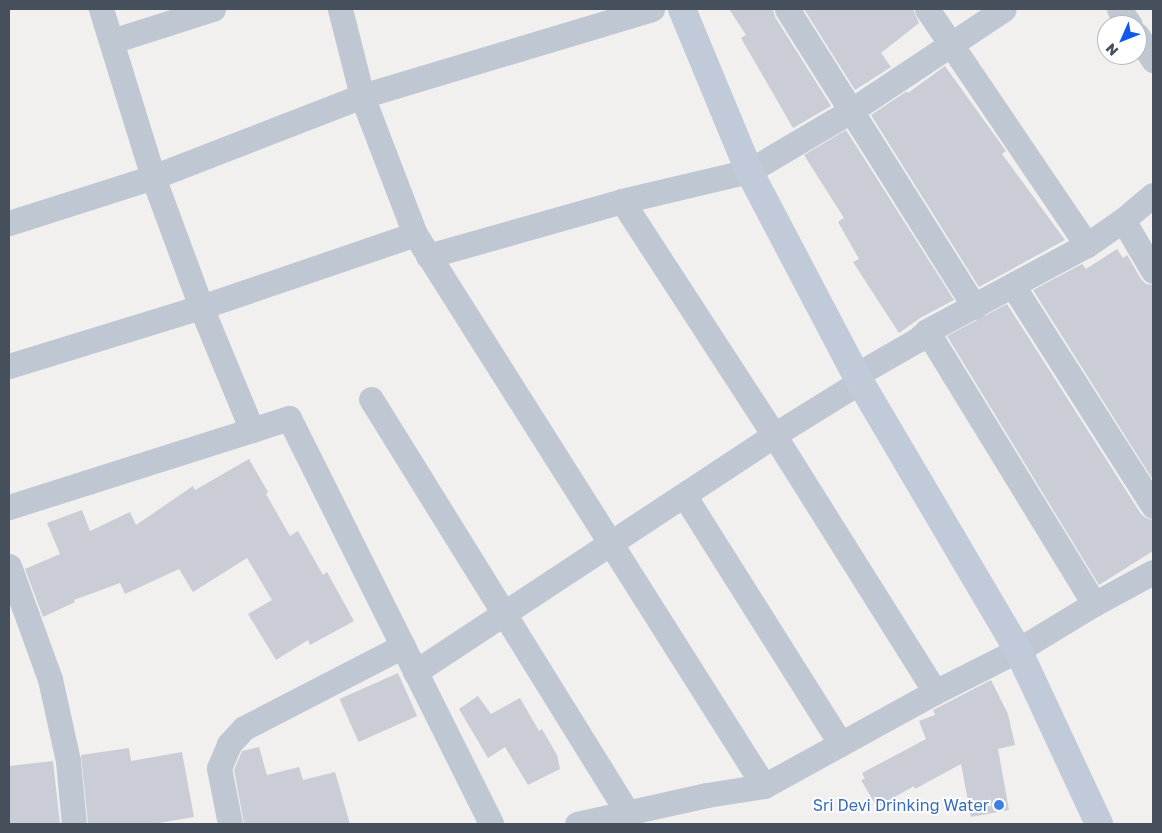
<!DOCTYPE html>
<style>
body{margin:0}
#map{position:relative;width:1162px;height:833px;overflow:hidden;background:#f2efef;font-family:"Golos Text",sans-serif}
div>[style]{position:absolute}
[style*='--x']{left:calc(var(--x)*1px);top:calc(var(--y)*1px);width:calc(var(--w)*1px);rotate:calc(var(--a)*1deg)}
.building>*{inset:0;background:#cacdd5;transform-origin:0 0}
.street>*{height:25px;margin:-12.5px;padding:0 12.5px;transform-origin:12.5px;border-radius:12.5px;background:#bfc7d2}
.secondary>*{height:28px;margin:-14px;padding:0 14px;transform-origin:14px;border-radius:14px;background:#c0cad9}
.dots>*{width:14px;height:14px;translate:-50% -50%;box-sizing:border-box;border:2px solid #fff;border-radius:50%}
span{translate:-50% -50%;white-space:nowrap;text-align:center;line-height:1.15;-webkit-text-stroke:4px #fff;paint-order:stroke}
.shop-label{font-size:16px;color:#366cbe}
.right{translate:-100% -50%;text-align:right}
.frame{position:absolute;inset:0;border:10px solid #46505d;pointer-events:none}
.north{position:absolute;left:1097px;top:15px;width:50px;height:50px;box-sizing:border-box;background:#fff;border:1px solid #b5b9be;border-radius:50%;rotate:226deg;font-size:14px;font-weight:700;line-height:20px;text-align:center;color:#46505d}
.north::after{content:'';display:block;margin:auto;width:18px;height:22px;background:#1059ea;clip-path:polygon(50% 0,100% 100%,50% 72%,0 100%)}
</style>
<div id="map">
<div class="building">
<i style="clip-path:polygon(729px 9px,773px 9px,775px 17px,831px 106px,793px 128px,741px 38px,746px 35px)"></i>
<i style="clip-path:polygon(804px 9px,913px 9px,919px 23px,881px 53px,891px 67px,855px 90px)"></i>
<i style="clip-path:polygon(945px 66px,1006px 151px,1002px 154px,1065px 240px,979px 287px,871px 115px,907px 91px,908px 93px)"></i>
<i style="clip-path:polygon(846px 130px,954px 300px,920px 318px,899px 333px,853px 262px,859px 259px,838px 222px,844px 218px,804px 155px)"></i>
<i style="clip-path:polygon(1117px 249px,1123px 258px,1127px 255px,1141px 279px,1146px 284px,1153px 285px,1153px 480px,1033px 290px,1082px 264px,1086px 269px)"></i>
<i style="clip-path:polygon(1007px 304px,1141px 514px,1146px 518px,1153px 520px,1153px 551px,1099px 585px,947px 336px)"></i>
<i style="clip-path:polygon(249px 459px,268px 492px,266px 494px,290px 536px,298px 531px,323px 575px,327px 572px,354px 621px,310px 645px,308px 640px,276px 660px,248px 614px,272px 600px,247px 558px,193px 592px,179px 569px,125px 594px,120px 583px,74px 600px,75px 602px,43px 617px,25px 569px,60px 554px,47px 523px,82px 510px,90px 531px,130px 512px,136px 525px,193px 486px,195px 490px)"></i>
<i style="left:398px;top:673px;width:47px;height:64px;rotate:66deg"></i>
<i style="clip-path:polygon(991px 680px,1008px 714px,1015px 745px,998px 749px,1009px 810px,971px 817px,961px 764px,915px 789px,914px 786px,877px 807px,861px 780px,865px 779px,862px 773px,926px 739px,919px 721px,935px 715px,933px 710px)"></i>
<i style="clip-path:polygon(478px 696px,491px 714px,520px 698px,539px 731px,542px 729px,557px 755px,560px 769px,528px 785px,505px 747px,488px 758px,459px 709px)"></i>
<i style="clip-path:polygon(259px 747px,267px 775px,299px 767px,303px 780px,335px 772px,350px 824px,244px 824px,234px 770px,242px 751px)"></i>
<i style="clip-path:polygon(129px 748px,131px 761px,182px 752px,194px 817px,153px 824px,88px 824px,81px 755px)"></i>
<i style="clip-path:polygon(53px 761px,60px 824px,9px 824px,9px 766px)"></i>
</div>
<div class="street">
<i style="--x:101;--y:9;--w:176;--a:72.8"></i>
<i style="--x:153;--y:177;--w:139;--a:69.7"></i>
<i style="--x:201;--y:307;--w:133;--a:67.5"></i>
<i style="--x:252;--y:430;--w:39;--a:-18"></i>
<i style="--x:289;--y:418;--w:453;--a:63.5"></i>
<i style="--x:340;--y:9;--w:90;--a:75.8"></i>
<i style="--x:362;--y:96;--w:148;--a:69"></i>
<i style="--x:415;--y:234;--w:653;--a:57.7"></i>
<i style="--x:787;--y:9;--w:352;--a:57.8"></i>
<i style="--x:927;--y:9;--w:285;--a:55.9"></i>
<i style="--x:1119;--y:9;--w:19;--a:55"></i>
<i style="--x:1137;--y:35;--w:30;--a:57"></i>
<i style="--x:112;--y:41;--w:106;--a:-17.6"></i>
<i style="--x:622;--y:201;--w:279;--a:57"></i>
<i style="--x:774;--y:435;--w:303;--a:57.9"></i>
<i style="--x:1123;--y:220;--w:59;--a:59.5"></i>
<i style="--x:9;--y:223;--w:151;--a:-17.7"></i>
<i style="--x:153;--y:177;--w:224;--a:-21.2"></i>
<i style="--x:362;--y:96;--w:303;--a:-16.7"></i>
<i style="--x:428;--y:256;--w:202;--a:-15.8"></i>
<i style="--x:622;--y:201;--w:130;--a:-13.3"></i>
<i style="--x:749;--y:171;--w:120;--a:-30.6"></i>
<i style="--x:852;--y:110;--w:182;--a:-33.6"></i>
<i style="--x:1013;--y:286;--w:261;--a:57.5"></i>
<i style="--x:927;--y:331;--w:320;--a:58.5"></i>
<i style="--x:9;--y:366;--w:201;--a:-17.1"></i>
<i style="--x:201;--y:307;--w:226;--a:-18.8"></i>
<i style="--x:856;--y:375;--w:70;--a:-29.8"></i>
<i style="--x:917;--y:340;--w:13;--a:-42"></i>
<i style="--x:927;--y:331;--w:182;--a:-28.3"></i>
<i style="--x:1087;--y:245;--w:44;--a:-34.8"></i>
<i style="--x:1123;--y:220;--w:39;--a:-40"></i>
<i style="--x:371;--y:399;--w:487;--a:58.2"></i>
<i style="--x:684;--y:495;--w:294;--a:57.8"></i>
<i style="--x:9;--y:507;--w:255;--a:-17.6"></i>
<i style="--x:9;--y:566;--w:120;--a:70.1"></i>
<i style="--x:50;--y:679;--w:84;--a:77.6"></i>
<i style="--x:68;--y:761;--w:63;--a:84.6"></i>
<i style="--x:415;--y:672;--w:430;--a:-33.4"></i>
<i style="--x:774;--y:435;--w:102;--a:-31.8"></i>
<i style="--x:230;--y:824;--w:57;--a:-101.1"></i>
<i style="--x:219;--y:768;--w:26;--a:-67"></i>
<i style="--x:229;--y:744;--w:22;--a:-47"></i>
<i style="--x:244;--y:728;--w:179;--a:-27.3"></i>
<i style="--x:577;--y:824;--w:133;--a:-12.6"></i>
<i style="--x:707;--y:795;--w:58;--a:-9"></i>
<i style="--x:764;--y:786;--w:195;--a:-28.8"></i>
<i style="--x:935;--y:692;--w:93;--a:-26.8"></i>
<i style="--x:1018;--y:650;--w:89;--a:-31.2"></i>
<i style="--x:1094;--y:604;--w:67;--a:-28.5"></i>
</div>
<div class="secondary">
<i style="--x:682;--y:9;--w:175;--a:67.5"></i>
<i style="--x:749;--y:171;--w:230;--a:62.3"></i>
<i style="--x:856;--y:375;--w:319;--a:59.5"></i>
<i style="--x:1018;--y:650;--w:192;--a:65"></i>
</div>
<div class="dots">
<i style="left:999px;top:805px;background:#3f7fe0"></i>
</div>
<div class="shop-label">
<span class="right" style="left:989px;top:805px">Sri Devi Drinking Water</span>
</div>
<div class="frame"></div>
<div class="north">N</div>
</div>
